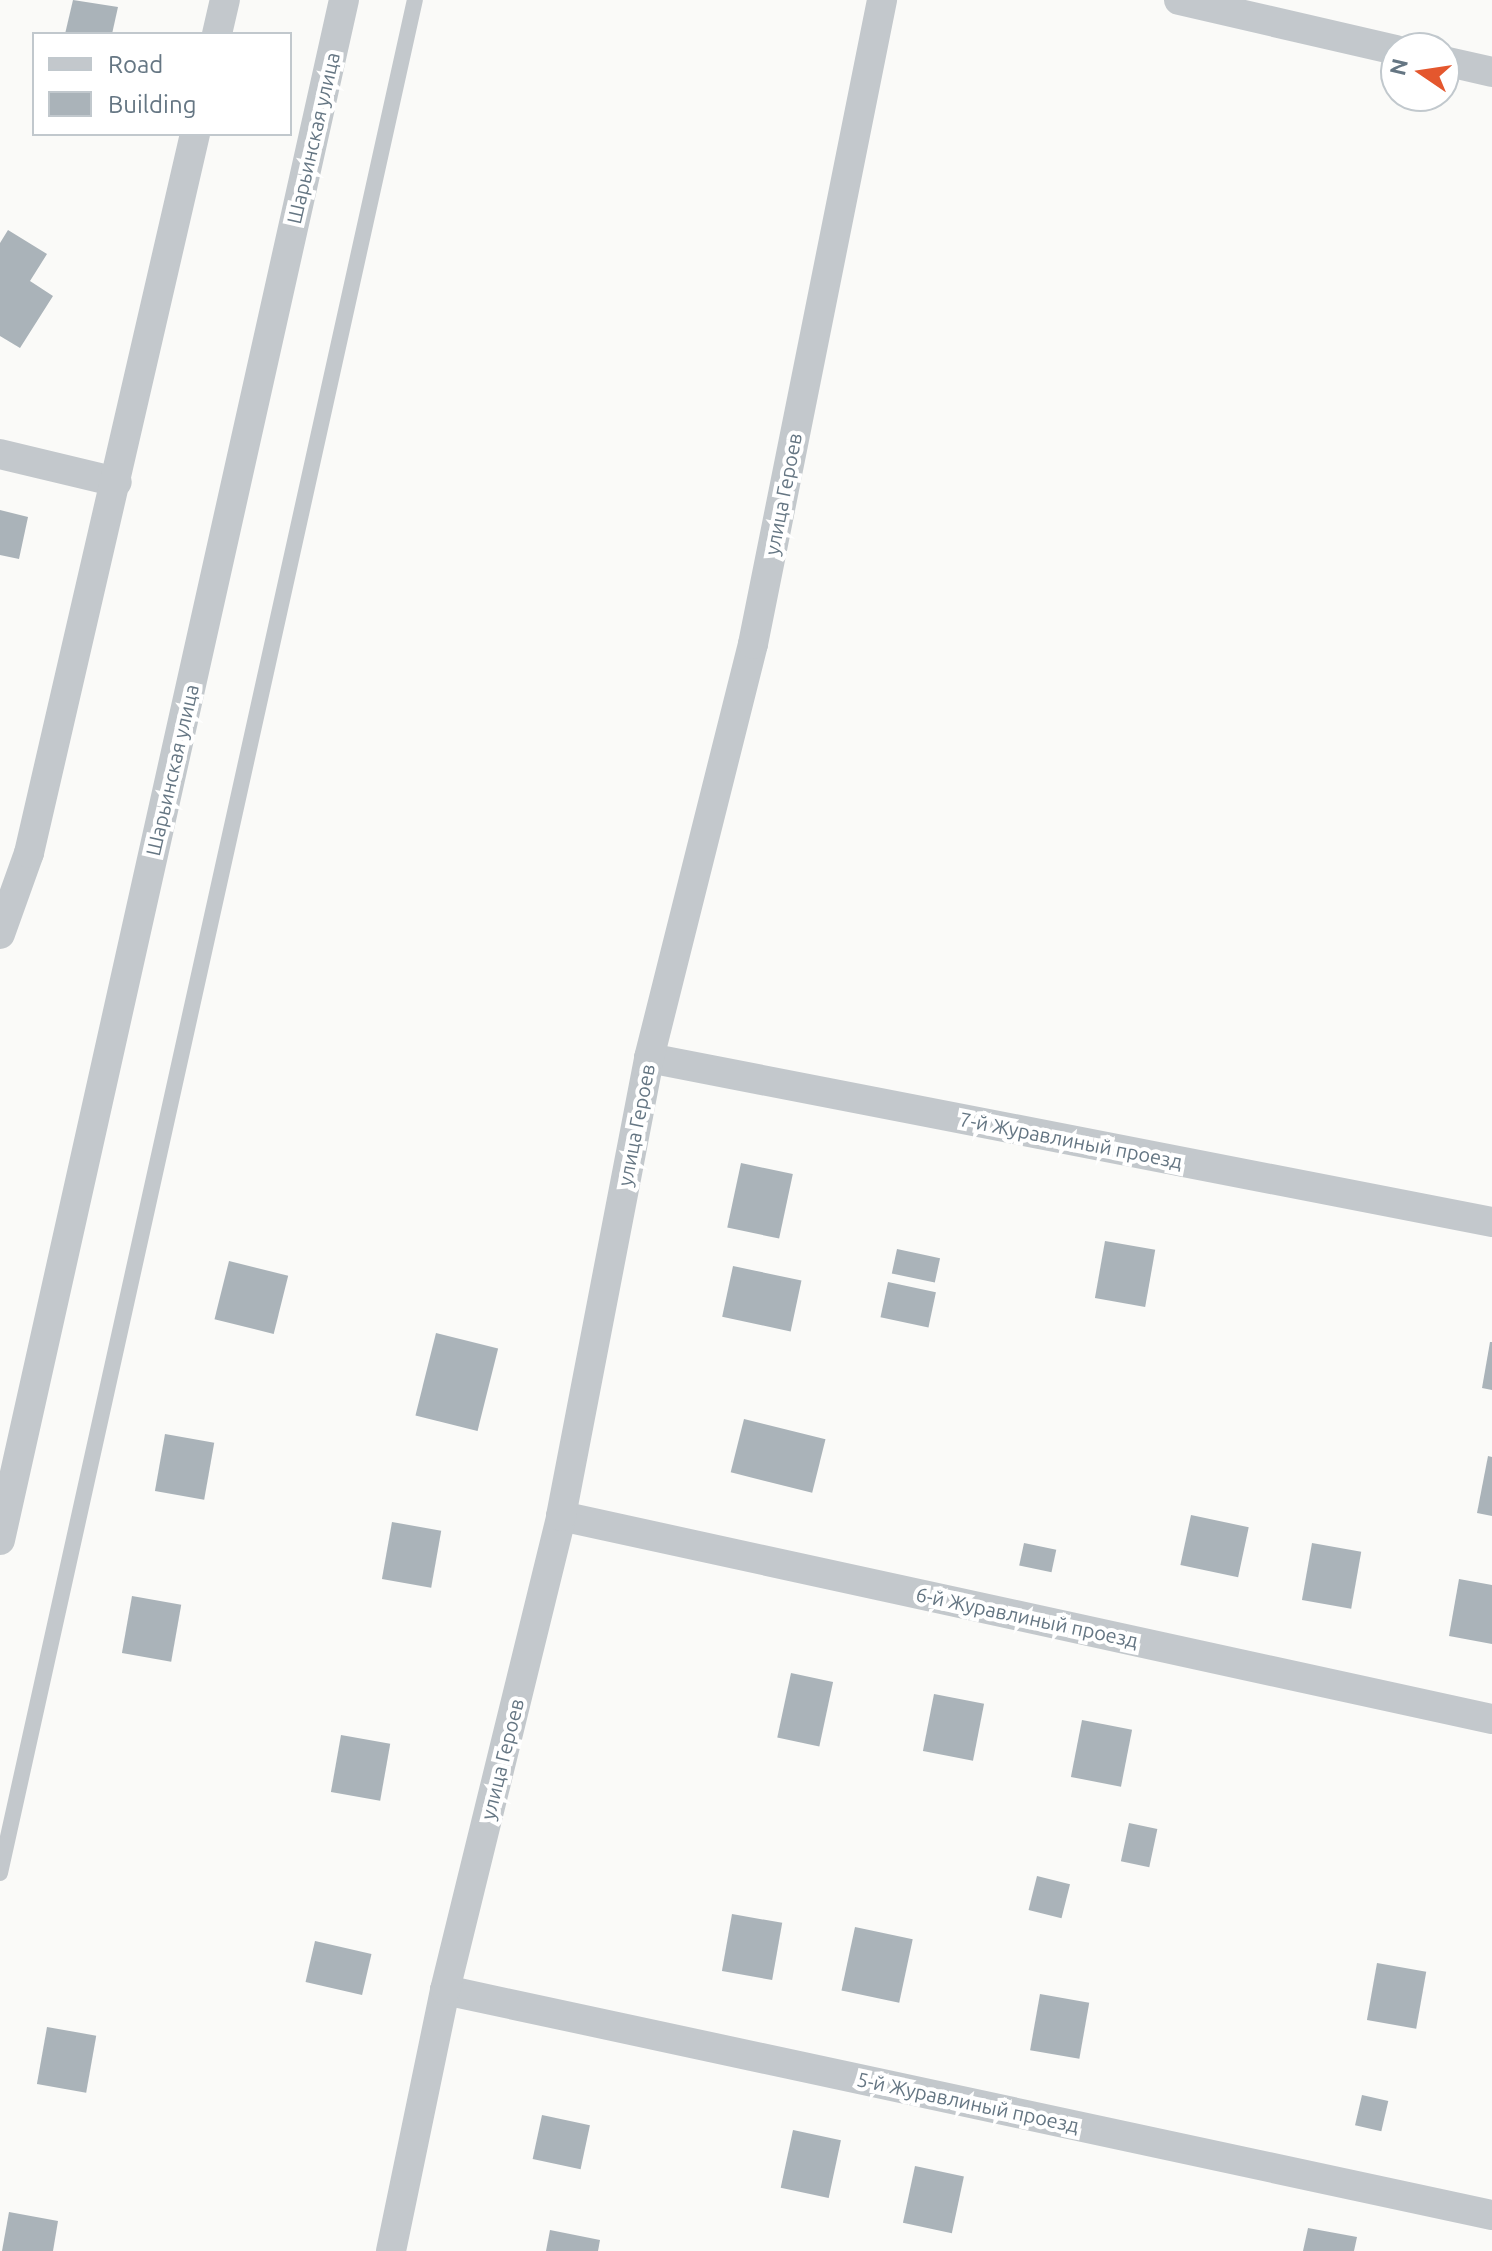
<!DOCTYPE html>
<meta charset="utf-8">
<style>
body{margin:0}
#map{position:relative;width:1492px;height:2251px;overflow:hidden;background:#fafaf8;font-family:Ubuntu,sans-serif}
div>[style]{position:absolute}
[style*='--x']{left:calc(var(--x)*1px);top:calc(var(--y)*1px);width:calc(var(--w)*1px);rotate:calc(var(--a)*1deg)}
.building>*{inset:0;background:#aab3b9;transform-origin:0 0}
.lane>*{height:16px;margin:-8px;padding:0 8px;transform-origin:8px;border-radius:8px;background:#c3c8cc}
.street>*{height:30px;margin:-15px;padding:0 15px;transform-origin:15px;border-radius:15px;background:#c3c8cc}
span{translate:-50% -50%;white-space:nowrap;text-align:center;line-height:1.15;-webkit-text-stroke:8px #fff;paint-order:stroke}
.street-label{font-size:20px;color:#657683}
.legend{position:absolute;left:32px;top:32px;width:260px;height:104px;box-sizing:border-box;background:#fff;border:2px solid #c1c8cd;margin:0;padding:10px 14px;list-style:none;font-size:24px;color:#657683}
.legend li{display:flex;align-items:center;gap:16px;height:40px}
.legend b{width:40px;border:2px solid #c1c8cd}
.north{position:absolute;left:1380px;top:32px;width:80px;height:80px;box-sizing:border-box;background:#fff;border:2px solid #c1c8cd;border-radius:50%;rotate:283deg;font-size:22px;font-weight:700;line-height:32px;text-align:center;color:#657683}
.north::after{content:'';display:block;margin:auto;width:28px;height:36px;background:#e4572e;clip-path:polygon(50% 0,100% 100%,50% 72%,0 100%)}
</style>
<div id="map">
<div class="building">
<i style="clip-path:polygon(73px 0,118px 7px,112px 34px,65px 34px)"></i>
<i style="clip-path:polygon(8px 230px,47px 254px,30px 281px,53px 296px,20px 348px,0 336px,0 243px)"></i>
<i style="clip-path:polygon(0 510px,28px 517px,19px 559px,0 555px)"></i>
<i style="left:741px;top:1163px;width:53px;height:66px;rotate:12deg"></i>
<i style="left:1105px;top:1241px;width:51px;height:58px;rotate:10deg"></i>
<i style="left:897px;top:1249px;width:44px;height:25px;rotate:12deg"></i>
<i style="left:229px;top:1261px;width:61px;height:60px;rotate:14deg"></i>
<i style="left:733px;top:1266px;width:70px;height:52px;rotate:12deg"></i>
<i style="left:888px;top:1282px;width:49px;height:36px;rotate:12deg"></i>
<i style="left:436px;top:1333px;width:64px;height:85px;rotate:14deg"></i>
<i style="clip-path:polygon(1490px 1342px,1492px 1342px,1492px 1390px,1482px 1388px)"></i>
<i style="left:744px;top:1419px;width:84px;height:55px;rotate:14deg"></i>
<i style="left:165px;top:1434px;width:50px;height:58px;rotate:10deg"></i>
<i style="clip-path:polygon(1488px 1456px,1492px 1457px,1492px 1516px,1477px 1513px)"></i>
<i style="left:1191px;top:1515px;width:59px;height:51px;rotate:12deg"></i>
<i style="left:392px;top:1522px;width:50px;height:58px;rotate:10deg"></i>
<i style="left:1024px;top:1543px;width:33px;height:23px;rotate:12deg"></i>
<i style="left:1312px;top:1543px;width:50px;height:58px;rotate:10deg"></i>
<i style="clip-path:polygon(1459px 1579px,1492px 1585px,1492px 1644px,1449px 1636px)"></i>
<i style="left:132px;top:1596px;width:50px;height:58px;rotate:10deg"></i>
<i style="left:791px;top:1673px;width:43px;height:66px;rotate:12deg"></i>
<i style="left:934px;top:1694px;width:51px;height:58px;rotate:11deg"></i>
<i style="left:1082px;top:1720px;width:51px;height:58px;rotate:11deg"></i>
<i style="left:341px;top:1735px;width:50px;height:58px;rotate:10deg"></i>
<i style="left:1129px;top:1823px;width:29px;height:39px;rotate:12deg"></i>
<i style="left:1037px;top:1876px;width:34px;height:35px;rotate:14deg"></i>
<i style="left:732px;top:1914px;width:51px;height:58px;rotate:10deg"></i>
<i style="left:855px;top:1927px;width:59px;height:65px;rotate:12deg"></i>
<i style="left:315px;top:1941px;width:58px;height:42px;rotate:13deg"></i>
<i style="left:1377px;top:1963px;width:50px;height:58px;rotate:10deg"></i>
<i style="left:1040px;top:1994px;width:50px;height:57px;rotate:10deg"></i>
<i style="left:47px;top:2027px;width:50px;height:58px;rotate:10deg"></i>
<i style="left:1362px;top:2095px;width:27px;height:31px;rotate:13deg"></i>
<i style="left:542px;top:2115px;width:49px;height:45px;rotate:12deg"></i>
<i style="left:793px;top:2130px;width:49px;height:59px;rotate:12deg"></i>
<i style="left:915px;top:2166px;width:50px;height:58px;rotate:12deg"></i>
<i style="clip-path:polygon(9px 2212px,58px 2221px,53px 2251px,2px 2251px)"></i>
<i style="clip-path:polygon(1308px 2228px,1357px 2237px,1354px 2251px,1303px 2251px)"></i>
<i style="clip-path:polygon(550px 2230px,600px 2240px,598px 2251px,546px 2251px)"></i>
</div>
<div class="lane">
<i style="--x:0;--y:1873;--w:1918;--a:-77.51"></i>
</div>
<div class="street">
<i style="--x:1179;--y:0;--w:223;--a:13"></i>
<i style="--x:217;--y:34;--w:35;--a:-77"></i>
<i style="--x:1444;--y:61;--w:49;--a:12.9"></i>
<i style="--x:0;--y:454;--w:120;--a:13.5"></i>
<i style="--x:0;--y:934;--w:86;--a:-70.3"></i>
<i style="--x:29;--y:853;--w:738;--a:-77"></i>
<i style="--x:649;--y:1058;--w:859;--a:11.01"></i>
<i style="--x:561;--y:1516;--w:953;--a:12.3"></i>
<i style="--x:0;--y:1540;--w:1578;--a:-77.41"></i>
<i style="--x:445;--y:1990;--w:1071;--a:12.13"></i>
<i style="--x:391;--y:2251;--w:267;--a:-78.3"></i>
<i style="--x:445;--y:1990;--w:488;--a:-76.2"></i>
<i style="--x:561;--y:1516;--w:466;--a:-79.1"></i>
<i style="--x:649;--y:1058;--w:427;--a:-75.9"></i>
<i style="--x:753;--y:644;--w:657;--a:-78.67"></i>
</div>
<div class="street-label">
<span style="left:313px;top:138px;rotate:-77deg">Шарьинская улица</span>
<span style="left:783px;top:494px;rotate:-79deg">улица Героев</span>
<span style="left:172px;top:770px;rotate:-77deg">Шарьинская улица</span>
<span style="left:636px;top:1125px;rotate:-79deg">улица Героев</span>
<span style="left:1071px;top:1140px;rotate:11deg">7-й Журавлиный проезд</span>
<span style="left:1027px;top:1617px;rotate:12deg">6-й Журавлиный проезд</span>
<span style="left:502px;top:1759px;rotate:-76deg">улица Героев</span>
<span style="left:968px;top:2102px;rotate:12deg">5-й Журавлиный проезд</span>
</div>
<ul class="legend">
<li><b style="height:10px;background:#c3c8cc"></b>Road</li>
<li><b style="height:22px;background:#aab3b9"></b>Building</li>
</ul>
<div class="north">N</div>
</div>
